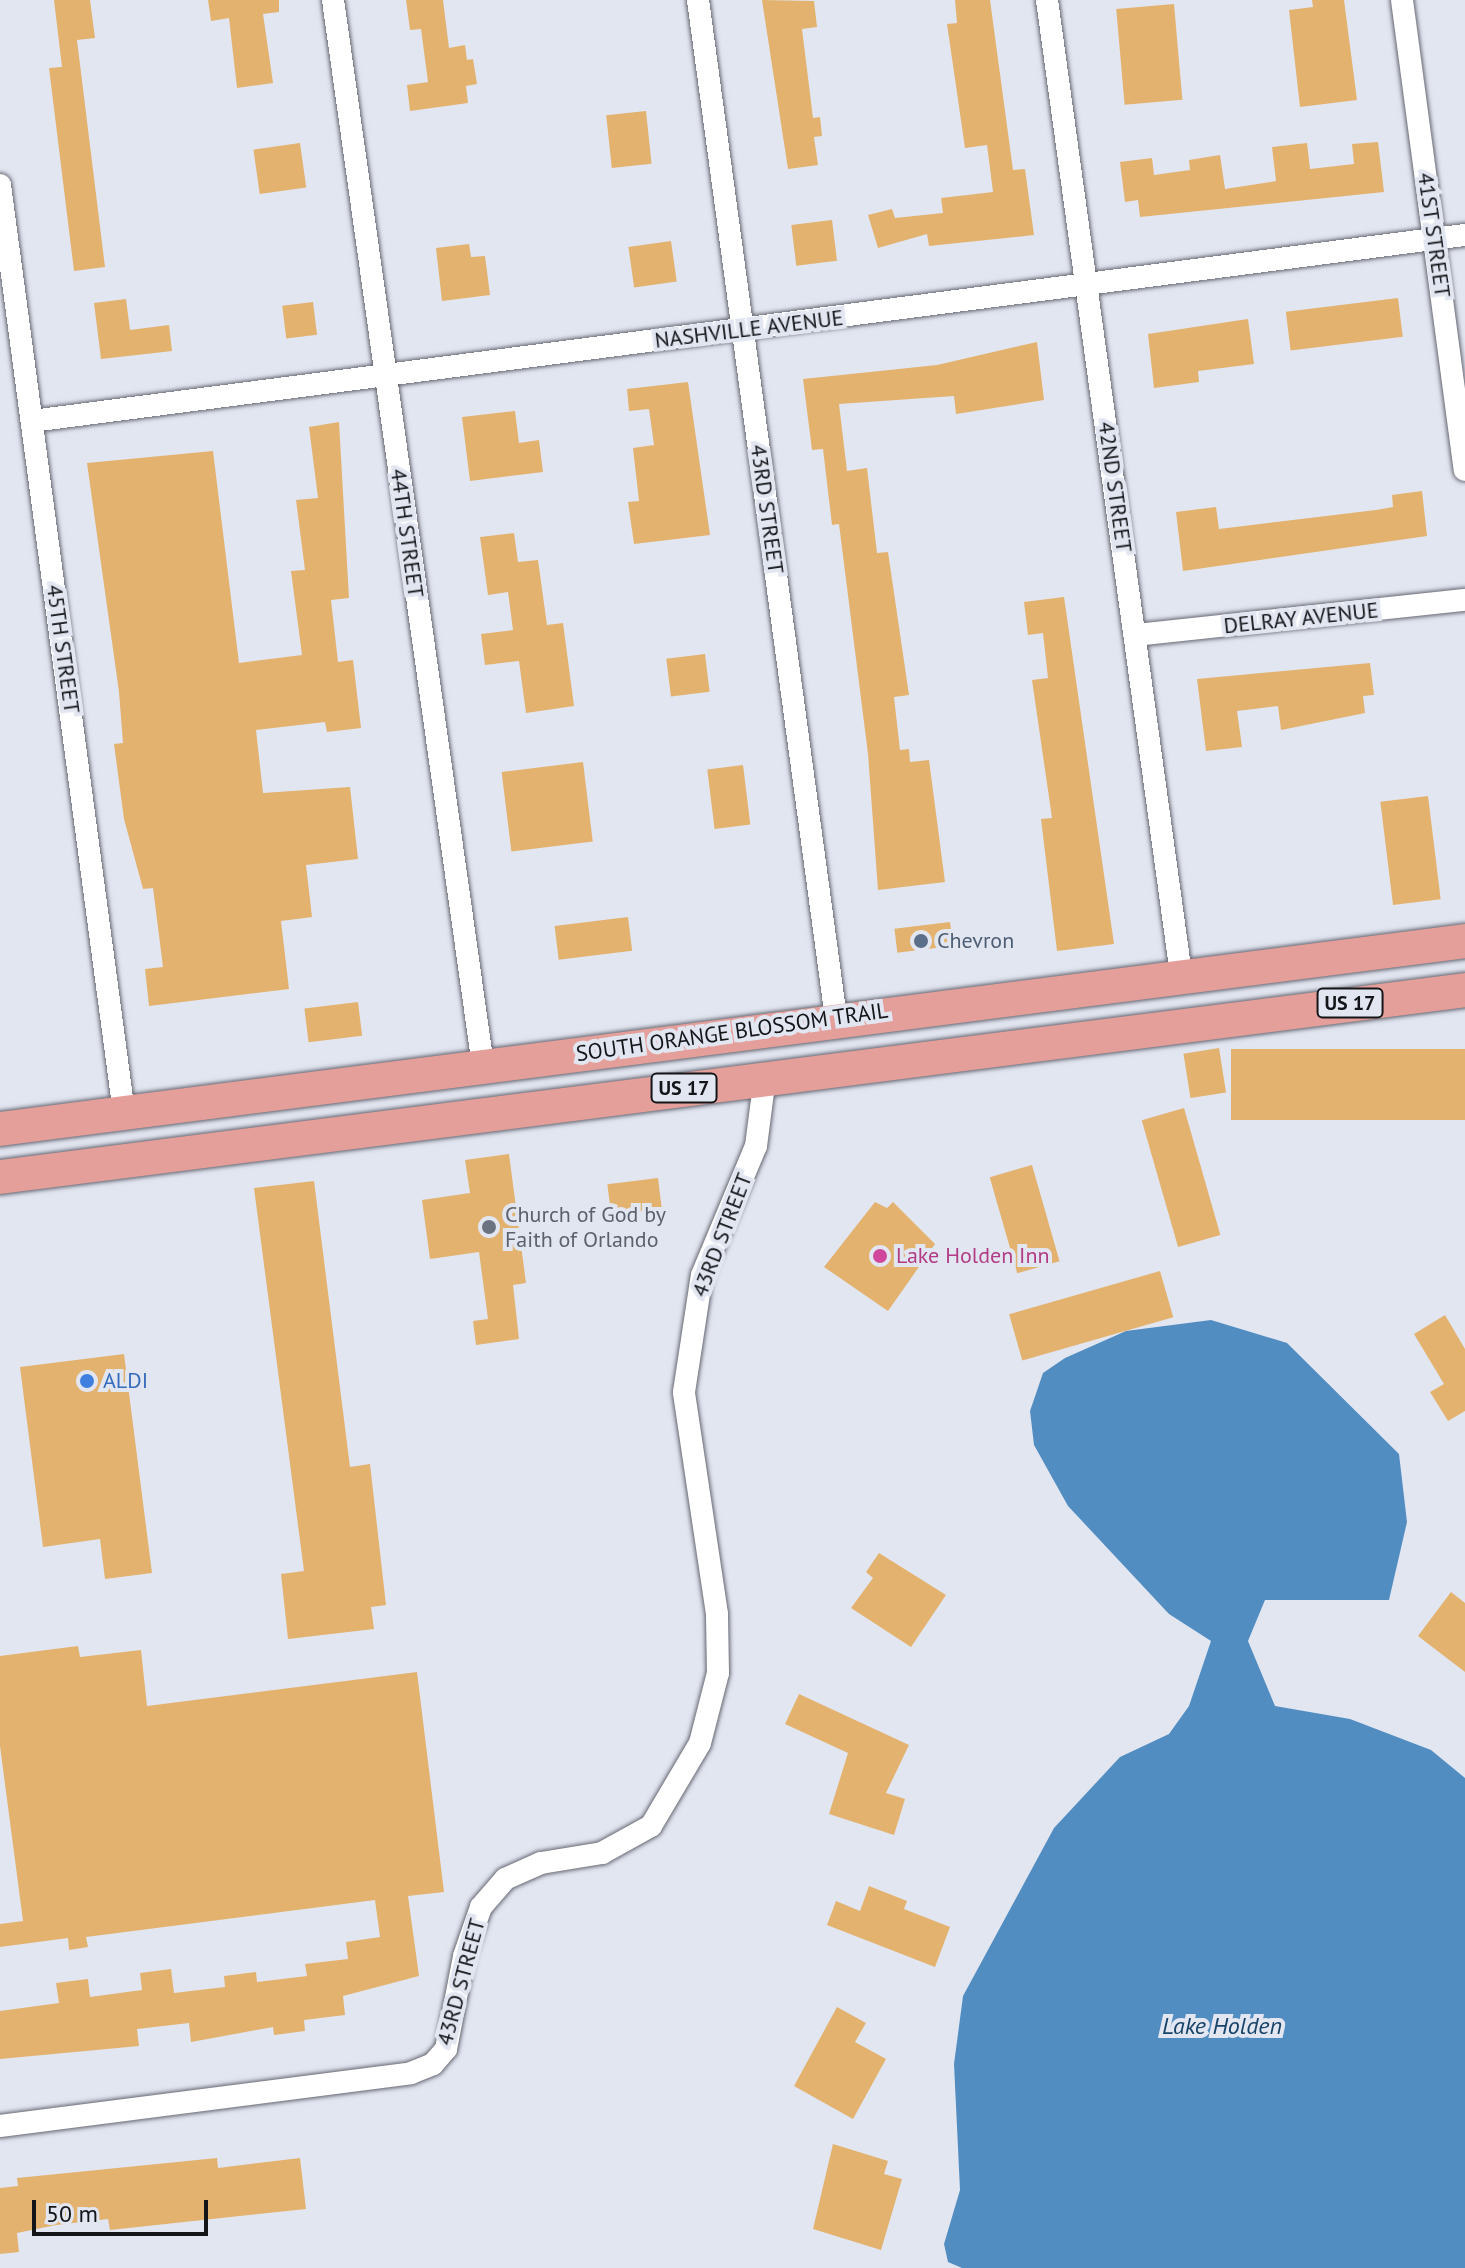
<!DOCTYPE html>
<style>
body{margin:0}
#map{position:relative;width:1465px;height:2268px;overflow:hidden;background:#e2e6f1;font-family:"PT Sans",sans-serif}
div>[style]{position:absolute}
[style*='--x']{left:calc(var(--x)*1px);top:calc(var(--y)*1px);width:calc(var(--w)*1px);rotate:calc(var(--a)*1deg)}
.water>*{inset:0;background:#528dc2}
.building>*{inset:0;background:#e3b26f;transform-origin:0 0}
.roads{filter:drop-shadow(0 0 2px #666872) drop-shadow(0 0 2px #666872)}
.street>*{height:22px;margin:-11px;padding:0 11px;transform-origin:11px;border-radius:11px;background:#fff}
.primary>*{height:34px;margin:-17px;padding:0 17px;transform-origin:17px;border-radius:17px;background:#e49f9a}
.dots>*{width:22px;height:22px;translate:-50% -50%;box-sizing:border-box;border:4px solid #e2e6f1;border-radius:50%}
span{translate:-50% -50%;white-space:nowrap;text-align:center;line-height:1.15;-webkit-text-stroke:8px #e2e6f1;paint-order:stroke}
.shield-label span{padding:2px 6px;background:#e2e6f1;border:2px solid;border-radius:6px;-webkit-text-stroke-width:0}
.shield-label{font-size:20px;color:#141519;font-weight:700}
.street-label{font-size:22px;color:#141519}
.service-label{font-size:22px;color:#4e5e75}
.left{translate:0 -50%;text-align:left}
.worship-label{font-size:22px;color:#5b616d}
.hotel-label{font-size:22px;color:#b23c85}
.shop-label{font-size:22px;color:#366cbe}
.water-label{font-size:24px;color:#174368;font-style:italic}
.scale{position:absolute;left:32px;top:2200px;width:176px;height:36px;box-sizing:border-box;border:4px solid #141519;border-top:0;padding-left:10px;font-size:24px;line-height:28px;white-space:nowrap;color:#141519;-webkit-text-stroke:6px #e2e6f1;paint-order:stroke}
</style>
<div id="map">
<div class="water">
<i style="clip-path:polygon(1211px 1320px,1287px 1343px,1399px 1454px,1407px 1522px,1389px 1600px,1265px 1600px,1248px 1641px,1275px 1706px,1350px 1719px,1431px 1750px,1465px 1778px,1465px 2268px,962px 2268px,948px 2262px,944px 2244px,960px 2190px,954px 2064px,963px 1996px,1054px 1828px,1120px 1757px,1169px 1734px,1189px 1706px,1211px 1641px,1169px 1614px,1068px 1506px,1034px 1445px,1030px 1411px,1043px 1373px,1065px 1358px,1126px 1331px)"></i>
</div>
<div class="building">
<i style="clip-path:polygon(54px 0,90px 0,95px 38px,77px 40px,105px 267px,74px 271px,49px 68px,62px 67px)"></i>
<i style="clip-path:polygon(208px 0,279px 0,279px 12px,263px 14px,273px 83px,237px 88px,229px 18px,211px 21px)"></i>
<i style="clip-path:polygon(406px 0,443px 0,449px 48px,465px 45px,467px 60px,473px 59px,477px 84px,466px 86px,468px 103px,410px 111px,407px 85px,428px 82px,421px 29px,410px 30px)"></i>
<i style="clip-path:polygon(762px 0,814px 1px,817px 27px,802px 29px,813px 118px,820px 117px,822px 136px,814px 137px,818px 165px,788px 169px)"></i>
<i style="clip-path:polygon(955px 0,990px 0,1013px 170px,1025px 169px,1034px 235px,929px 246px,927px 234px,878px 248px,868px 215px,892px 209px,895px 218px,943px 213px,941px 198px,993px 192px,987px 145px,965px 148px,947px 24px,957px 23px)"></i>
<i style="clip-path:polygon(1312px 0,1344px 0,1357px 100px,1300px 107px,1289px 10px,1313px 7px)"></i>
<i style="left:1174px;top:4px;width:96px;height:58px;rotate:85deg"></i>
<i style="left:646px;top:111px;width:53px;height:40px;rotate:84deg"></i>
<i style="clip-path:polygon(1378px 142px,1384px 192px,1140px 217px,1138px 200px,1125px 202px,1120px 162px,1152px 158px,1154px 175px,1190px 170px,1189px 160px,1220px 155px,1225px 189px,1276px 181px,1272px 147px,1307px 143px,1310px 169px,1354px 164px,1352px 144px)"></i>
<i style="left:300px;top:143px;width:45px;height:47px;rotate:82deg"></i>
<i style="left:832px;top:220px;width:41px;height:41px;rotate:83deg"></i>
<i style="left:671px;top:241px;width:41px;height:43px;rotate:82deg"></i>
<i style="clip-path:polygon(469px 244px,471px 257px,485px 256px,490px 295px,442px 301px,436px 248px)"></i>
<i style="left:1398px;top:298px;width:39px;height:113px;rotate:83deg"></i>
<i style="clip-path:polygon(126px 299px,130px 330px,169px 325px,172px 351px,101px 359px,94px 303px)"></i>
<i style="left:313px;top:302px;width:33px;height:31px;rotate:83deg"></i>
<i style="clip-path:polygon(1248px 319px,1254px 364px,1198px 371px,1199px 382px,1154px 388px,1148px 334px)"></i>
<i style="clip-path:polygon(1037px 342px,1044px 400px,956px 414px,954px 396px,839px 404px,847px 471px,867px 468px,877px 553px,888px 552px,909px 695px,894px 697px,900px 750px,909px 749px,910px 762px,929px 760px,945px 882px,878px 890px,868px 754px,839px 524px,832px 525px,823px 449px,812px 450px,803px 379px,937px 365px)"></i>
<i style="clip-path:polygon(688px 382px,710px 535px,634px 544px,628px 502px,639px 501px,633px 448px,654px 445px,649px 409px,629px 411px,627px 389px)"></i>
<i style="clip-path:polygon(515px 411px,519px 443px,539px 440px,543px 472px,470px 481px,462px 417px)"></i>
<i style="clip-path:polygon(339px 422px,349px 598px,331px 600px,338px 662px,353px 660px,361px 728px,327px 732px,325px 722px,256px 730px,263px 793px,350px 787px,358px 859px,306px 865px,312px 917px,281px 921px,289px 989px,149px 1006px,145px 969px,163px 967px,153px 888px,143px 889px,124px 819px,114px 744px,123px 743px,119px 692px,87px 463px,213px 451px,239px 663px,302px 655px,291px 571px,305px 570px,296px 500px,318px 498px,309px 427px)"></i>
<i style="clip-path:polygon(1422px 491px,1427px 536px,1183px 571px,1176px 512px,1216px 507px,1219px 529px,1376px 510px,1393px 507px,1392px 495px)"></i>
<i style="clip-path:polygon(514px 533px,518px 562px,538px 560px,547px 625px,563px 623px,574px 706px,526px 713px,519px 661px,485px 665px,481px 634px,513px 630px,508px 592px,488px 595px,480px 537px)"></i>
<i style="clip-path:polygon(1064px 597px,1114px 944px,1057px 951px,1041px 819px,1052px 818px,1032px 680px,1048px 678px,1043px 633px,1028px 635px,1024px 602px)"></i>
<i style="left:705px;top:654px;width:38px;height:39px;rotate:83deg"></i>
<i style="clip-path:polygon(1370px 663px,1374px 695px,1363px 696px,1365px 713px,1281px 730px,1278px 706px,1237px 711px,1242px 747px,1206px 751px,1197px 679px)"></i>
<i style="left:583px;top:762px;width:80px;height:82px;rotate:83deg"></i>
<i style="left:743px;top:765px;width:60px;height:36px;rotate:83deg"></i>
<i style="left:1428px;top:796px;width:104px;height:48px;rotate:83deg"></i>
<i style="left:628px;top:917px;width:34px;height:74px;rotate:83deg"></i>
<i style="left:950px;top:922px;width:24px;height:56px;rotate:83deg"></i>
<i style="left:358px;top:1002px;width:34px;height:54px;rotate:83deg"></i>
<i style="left:1219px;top:1048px;width:45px;height:36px;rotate:81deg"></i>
<i style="left:1465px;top:1049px;width:71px;height:234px;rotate:90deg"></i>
<i style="left:1184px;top:1108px;width:132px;height:44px;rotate:74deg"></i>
<i style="clip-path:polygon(509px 1154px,526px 1283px,513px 1285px,519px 1339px,476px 1345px,473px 1321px,488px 1319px,479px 1252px,430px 1259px,422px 1200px,470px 1193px,465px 1160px)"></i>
<i style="left:1032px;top:1165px;width:100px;height:44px;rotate:74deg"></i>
<i style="left:658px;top:1178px;width:31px;height:51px;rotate:83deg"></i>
<i style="clip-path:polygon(314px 1181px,350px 1467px,370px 1464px,386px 1605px,371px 1607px,374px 1629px,288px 1639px,281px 1574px,304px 1571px,254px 1188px)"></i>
<i style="clip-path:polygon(875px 1202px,887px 1208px,893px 1202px,935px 1244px,888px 1311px,824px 1267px)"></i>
<i style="left:1160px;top:1271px;width:48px;height:157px;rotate:74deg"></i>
<i style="clip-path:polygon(1445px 1315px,1465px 1349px,1465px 1411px,1448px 1421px,1430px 1392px,1444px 1384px,1414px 1334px)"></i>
<i style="clip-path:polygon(124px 1354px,152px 1573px,105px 1579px,100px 1539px,43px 1547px,20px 1367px)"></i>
<i style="clip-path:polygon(879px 1553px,946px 1595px,911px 1647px,851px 1608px,873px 1578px,866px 1572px)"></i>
<i style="clip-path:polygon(1451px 1592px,1465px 1603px,1465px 1672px,1418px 1636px)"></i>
<i style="clip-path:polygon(78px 1646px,80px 1657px,141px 1650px,147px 1706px,417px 1672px,444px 1892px,408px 1896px,419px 1976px,343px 1996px,345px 2015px,304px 2020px,305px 2031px,274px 2035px,273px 2027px,191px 2042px,189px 2023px,137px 2029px,139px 2046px,0 2059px,0 2011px,59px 2003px,56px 1983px,88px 1979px,90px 1997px,142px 1990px,140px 1973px,171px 1969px,174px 1993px,225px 1987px,224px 1976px,256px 1972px,257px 1982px,307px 1976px,305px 1964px,348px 1959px,346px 1942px,380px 1937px,375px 1900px,86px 1937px,88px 1947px,69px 1950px,68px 1938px,0 1947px,0 1924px,23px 1921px,0 1746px,0 1656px)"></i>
<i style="clip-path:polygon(799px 1694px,909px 1745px,886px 1793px,905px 1799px,894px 1835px,829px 1814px,848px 1753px,785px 1724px)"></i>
<i style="clip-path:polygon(869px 1886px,907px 1901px,904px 1909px,950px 1927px,935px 1967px,827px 1925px,836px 1901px,860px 1911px)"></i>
<i style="clip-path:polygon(837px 2007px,866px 2023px,855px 2042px,886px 2059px,853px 2119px,794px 2086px)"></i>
<i style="clip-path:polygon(833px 2144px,888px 2161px,884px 2174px,902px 2179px,881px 2250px,813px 2229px)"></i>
<i style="clip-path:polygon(217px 2158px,218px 2168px,300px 2158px,306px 2209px,110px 2230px,108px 2219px,56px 2225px,17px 2233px,19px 2252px,0 2254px,0 2188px,18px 2186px,17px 2178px)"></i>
</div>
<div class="roads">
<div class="street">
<i style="--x:333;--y:0;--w:1077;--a:81.99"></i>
<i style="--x:698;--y:0;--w:1027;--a:82.28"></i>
<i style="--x:1047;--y:0;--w:983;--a:82.17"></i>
<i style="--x:1402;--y:0;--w:474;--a:82.4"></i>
<i style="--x:0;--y:185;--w:936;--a:82.39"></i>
<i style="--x:32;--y:421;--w:1445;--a:-7.4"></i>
<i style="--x:1136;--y:635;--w:331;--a:-6.1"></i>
<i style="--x:0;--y:2126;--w:414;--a:-7.3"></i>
<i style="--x:411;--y:2073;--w:24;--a:-22"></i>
<i style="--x:433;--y:2064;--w:20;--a:-49"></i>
<i style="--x:446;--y:2049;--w:95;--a:-79"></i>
<i style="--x:464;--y:1956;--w:52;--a:-70.9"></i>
<i style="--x:481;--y:1907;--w:37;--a:-49"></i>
<i style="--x:505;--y:1879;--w:39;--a:-24"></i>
<i style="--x:541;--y:1863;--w:62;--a:-9.3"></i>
<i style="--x:602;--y:1853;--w:56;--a:-28.9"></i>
<i style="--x:651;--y:1826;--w:96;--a:-59.4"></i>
<i style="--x:700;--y:1743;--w:72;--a:-75.6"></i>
<i style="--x:718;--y:1673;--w:59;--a:-91"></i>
<i style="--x:717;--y:1614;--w:224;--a:-98.5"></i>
<i style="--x:684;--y:1392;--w:118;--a:-81.3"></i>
<i style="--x:702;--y:1275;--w:140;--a:-67.3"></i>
<i style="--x:756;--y:1146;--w:70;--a:-82.6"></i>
</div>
<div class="primary">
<i style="--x:0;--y:1129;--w:1477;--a:-7.31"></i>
<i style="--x:0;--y:1177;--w:1477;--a:-7.27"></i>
</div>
</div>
<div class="dots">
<i style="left:921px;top:941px;background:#5c6f8a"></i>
<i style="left:489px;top:1227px;background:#6b7280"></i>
<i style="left:880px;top:1256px;background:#d1479c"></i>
<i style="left:87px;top:1381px;background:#3f7fe0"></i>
</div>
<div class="shield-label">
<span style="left:1350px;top:1003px">US 17</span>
<span style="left:684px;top:1088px">US 17</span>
</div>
<div class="street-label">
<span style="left:1434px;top:235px;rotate:82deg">41ST STREET</span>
<span style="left:749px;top:329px;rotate:-7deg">NASHVILLE AVENUE</span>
<span style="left:1115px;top:487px;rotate:82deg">42ND STREET</span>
<span style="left:767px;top:509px;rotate:82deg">43RD STREET</span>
<span style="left:407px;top:533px;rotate:82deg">44TH STREET</span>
<span style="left:1301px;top:618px;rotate:-6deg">DELRAY AVENUE</span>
<span style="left:63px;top:649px;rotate:82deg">45TH STREET</span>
<span style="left:732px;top:1032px;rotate:-8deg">SOUTH ORANGE BLOSSOM TRAIL</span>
<span style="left:722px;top:1235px;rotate:-69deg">43RD STREET</span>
<span style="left:461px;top:1982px;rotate:-75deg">43RD STREET</span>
</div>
<div class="service-label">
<span class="left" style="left:937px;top:941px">Chevron</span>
</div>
<div class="worship-label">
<span class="left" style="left:505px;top:1227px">Church of God by<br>Faith of Orlando</span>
</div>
<div class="hotel-label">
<span class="left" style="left:896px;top:1256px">Lake Holden Inn</span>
</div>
<div class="shop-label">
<span class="left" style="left:103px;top:1381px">ALDI</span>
</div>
<div class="water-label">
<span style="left:1222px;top:2026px">Lake Holden</span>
</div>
<div class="scale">50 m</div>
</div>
